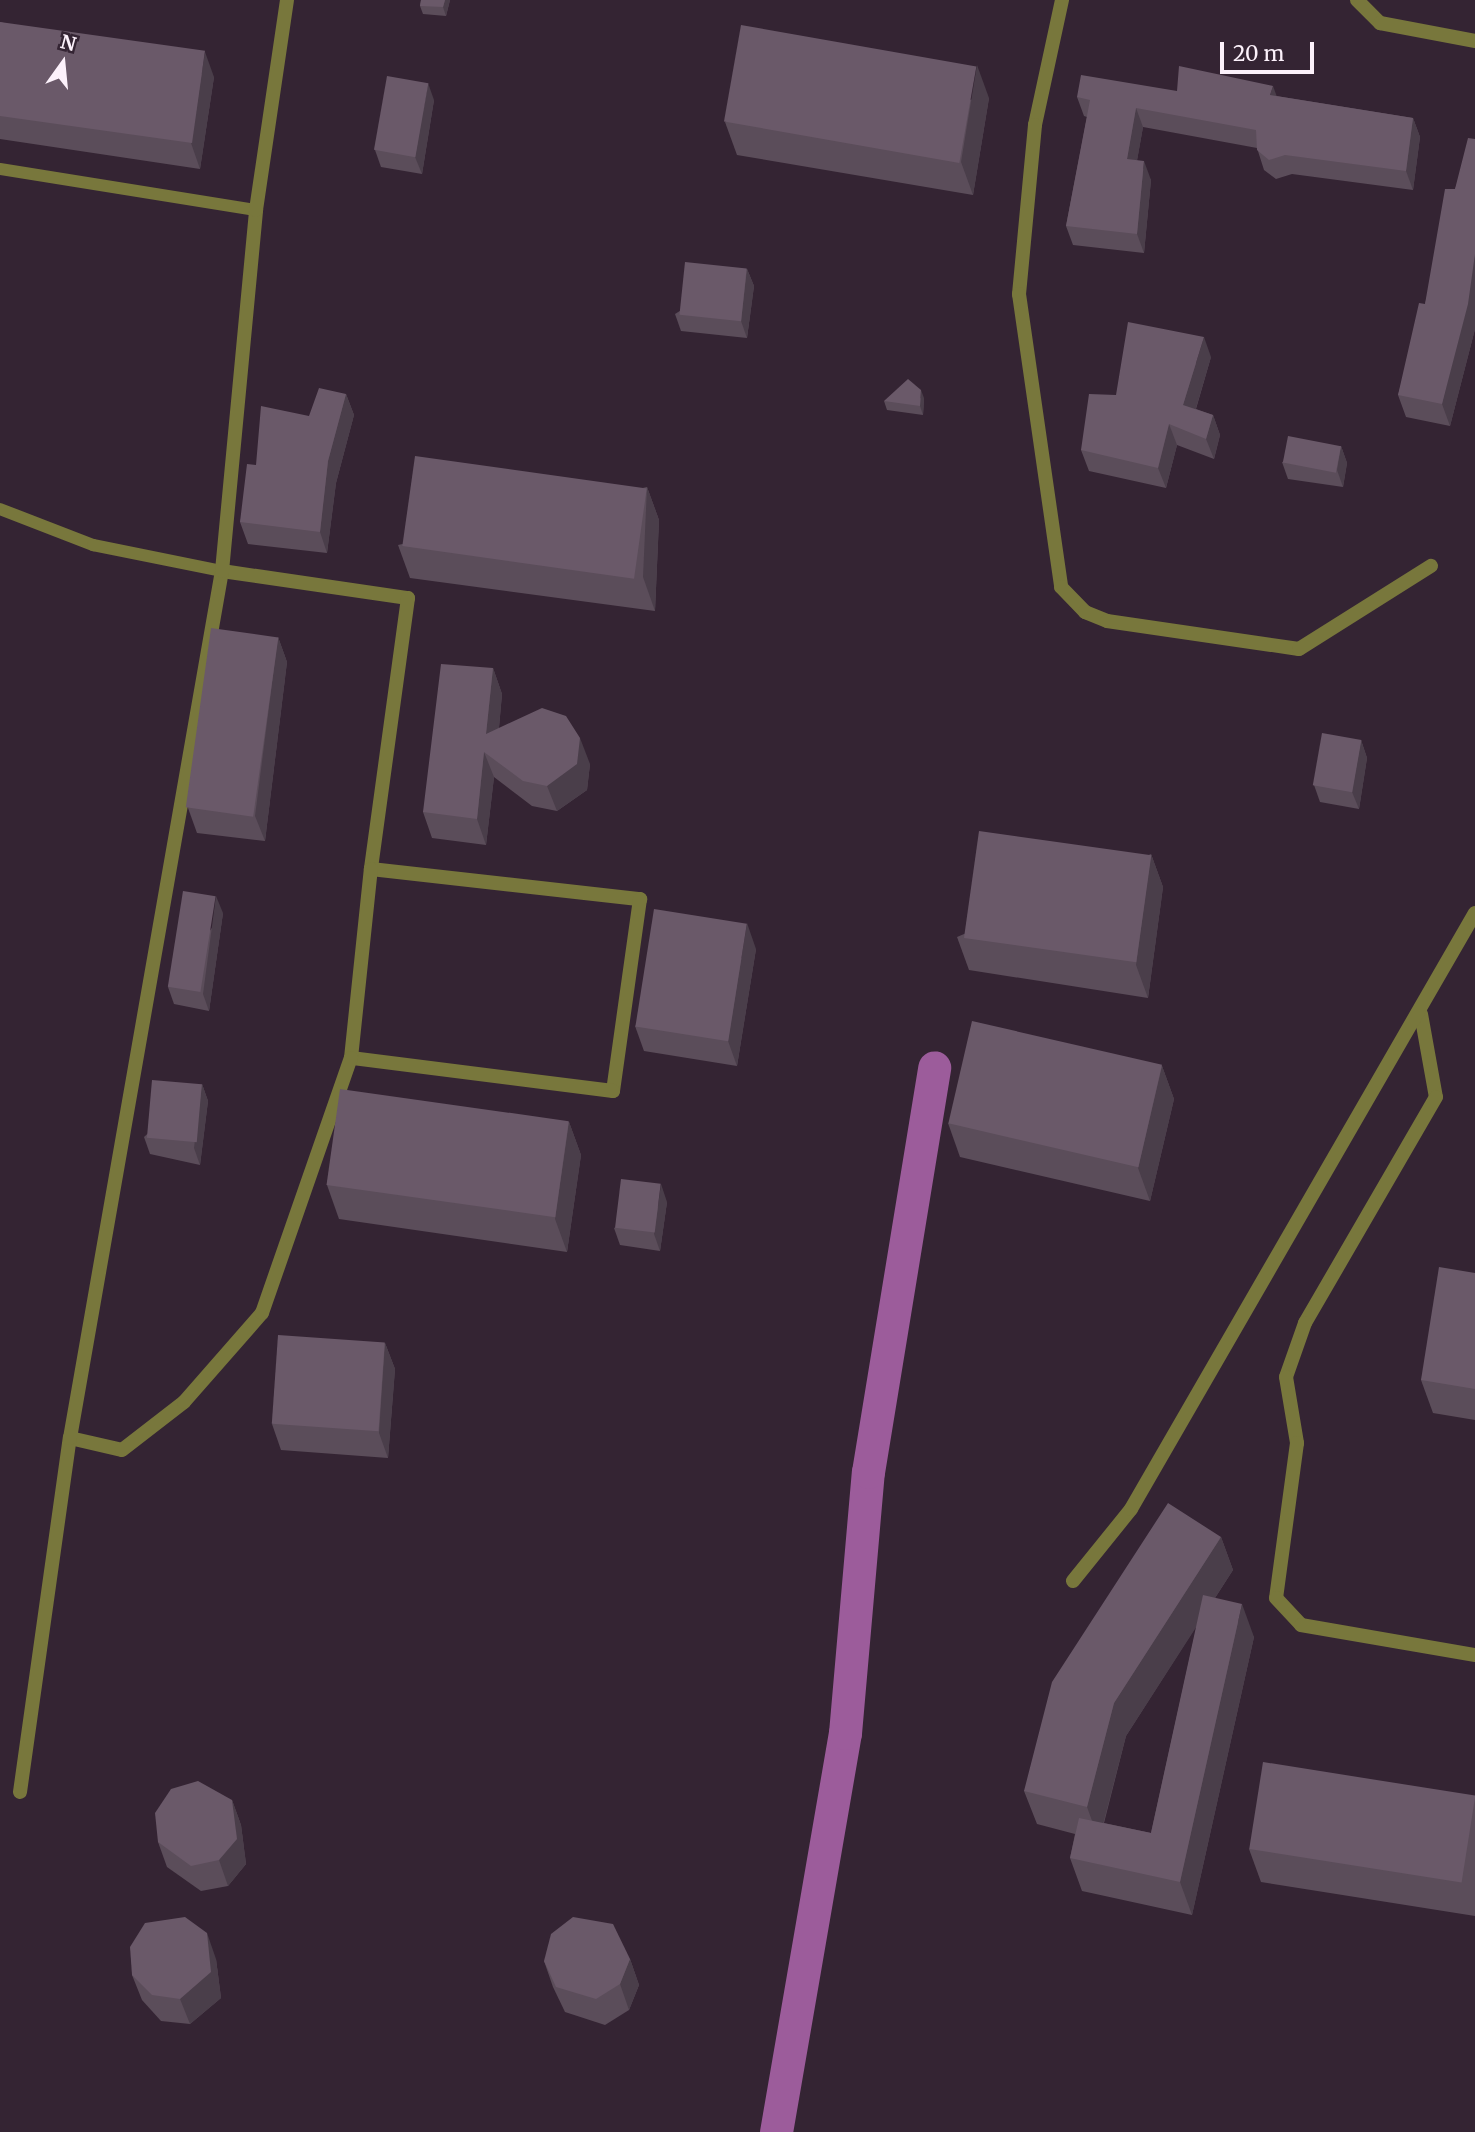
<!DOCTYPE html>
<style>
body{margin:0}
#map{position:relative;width:1475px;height:2132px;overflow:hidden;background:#342433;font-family:Merriweather,serif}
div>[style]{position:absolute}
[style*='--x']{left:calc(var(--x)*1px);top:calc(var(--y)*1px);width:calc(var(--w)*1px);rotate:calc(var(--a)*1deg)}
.canal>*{height:33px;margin:-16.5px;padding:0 16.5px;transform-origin:16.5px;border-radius:16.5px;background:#9c5c9b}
.lane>*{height:12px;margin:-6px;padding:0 6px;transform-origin:6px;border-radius:6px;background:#78773c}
.street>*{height:14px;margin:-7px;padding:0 7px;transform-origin:7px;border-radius:7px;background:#78773c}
.wall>*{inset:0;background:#5b4d5a}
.shaded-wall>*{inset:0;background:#4a3e4a}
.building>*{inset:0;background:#6a5969;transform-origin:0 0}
span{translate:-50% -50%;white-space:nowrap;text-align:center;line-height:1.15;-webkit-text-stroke:6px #342433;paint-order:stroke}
.north{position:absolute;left:28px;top:28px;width:70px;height:70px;-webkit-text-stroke:5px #342433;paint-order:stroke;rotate:15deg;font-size:19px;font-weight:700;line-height:28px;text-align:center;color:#fcf1fb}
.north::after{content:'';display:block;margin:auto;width:24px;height:32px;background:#fcf1fb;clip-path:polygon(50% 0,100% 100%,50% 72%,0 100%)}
.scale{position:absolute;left:1220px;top:42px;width:94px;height:32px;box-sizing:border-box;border:4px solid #fcf1fb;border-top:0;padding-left:9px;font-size:21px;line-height:24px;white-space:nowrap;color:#fcf1fb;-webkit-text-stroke:5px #342433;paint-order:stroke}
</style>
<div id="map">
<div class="canal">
<i style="--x:776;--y:2132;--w:405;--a:-80.2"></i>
<i style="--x:845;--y:1733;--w:262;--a:-85"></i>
<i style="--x:868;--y:1472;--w:410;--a:-80.7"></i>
</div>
<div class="lane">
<i style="--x:0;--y:169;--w:259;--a:9.1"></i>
<i style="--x:0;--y:509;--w:100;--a:21.2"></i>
<i style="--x:93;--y:545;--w:132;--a:11.4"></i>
</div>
<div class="street">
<i style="--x:1062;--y:0;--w:128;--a:102.2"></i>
<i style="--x:1035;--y:125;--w:170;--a:95.4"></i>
<i style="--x:1019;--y:294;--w:296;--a:81.8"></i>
<i style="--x:1061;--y:587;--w:35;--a:46"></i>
<i style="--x:1085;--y:612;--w:24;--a:22"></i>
<i style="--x:1107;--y:621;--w:194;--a:8.3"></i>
<i style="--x:1299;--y:649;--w:156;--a:-32.2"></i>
<i style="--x:1357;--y:0;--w:33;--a:45"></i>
<i style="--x:1380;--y:23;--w:97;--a:10.7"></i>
<i style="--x:222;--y:571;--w:188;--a:8.3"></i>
<i style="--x:408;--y:598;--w:274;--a:97.8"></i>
<i style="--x:371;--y:869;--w:271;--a:6.4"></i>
<i style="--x:640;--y:899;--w:194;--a:98"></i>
<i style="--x:613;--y:1091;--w:264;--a:-172.8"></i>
<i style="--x:351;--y:1058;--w:190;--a:-84"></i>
<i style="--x:1421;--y:1014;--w:84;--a:79.8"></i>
<i style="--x:1436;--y:1097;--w:261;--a:120.1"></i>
<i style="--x:1305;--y:1323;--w:57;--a:109.4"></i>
<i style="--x:1286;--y:1377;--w:67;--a:80.5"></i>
<i style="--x:1297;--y:1443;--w:156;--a:97.7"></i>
<i style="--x:1276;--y:1598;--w:37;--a:47"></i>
<i style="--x:1301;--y:1625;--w:177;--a:9.8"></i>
<i style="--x:70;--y:1438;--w:53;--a:13"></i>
<i style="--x:122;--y:1450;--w:78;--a:-37.7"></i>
<i style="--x:184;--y:1402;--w:118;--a:-48.8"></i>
<i style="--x:262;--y:1313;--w:270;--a:-70.8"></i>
<i style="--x:1073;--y:1581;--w:92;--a:-51.1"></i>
<i style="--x:1131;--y:1509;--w:688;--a:-60.01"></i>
<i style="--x:20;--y:1792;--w:358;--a:-82"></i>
<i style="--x:70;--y:1438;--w:880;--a:-80.06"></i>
<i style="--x:222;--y:571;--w:363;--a:-84.6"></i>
<i style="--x:256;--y:210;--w:212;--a:-81.6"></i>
</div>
<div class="wall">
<i style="clip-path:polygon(421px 0,450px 0,446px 16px,423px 14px,420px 6px)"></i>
<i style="clip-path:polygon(0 22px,214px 77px,200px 169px,0 139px)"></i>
<i style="clip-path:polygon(1177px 91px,1276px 96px,1413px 118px,1420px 137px,1413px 190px,1292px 174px,1276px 179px,1264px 170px,1257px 148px,1143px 127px,1137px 160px,1151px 180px,1144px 253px,1073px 245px,1066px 226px,1087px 117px,1084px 116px,1077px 97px)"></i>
<i style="clip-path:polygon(989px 98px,973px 195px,737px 155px,725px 122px)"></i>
<i style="clip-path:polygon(434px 100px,422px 174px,381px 167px,375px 150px)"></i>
<i style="clip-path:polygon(1475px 139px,1475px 329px,1450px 426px,1406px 417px,1398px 395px,1425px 304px,1455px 189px)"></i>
<i style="clip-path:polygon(747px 269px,754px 286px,747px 338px,681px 331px,675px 314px)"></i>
<i style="clip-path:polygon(1211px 357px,1196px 409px,1213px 415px,1220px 435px,1214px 459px,1177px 445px,1166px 488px,1089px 471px,1081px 450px,1116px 395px)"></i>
<i style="clip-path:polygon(346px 394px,354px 415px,336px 483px,327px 553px,248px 544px,240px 522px,256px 465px,309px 416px)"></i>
<i style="clip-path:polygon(924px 398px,923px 415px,887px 410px,884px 401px)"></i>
<i style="clip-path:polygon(1341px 446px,1347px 463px,1343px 487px,1288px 479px,1282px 462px)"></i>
<i style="clip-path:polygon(647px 487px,659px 520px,655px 611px,410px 578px,398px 545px)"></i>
<i style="clip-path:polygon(278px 637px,287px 662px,265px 841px,197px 833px,188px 808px)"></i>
<i style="clip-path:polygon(493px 668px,502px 694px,499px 728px,590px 764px,587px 790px,557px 811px,532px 806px,494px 777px,486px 845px,432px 838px,423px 812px)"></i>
<i style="clip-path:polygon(1361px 740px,1367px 758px,1359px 809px,1320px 802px,1314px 785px)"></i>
<i style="clip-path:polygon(1151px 854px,1163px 887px,1148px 998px,969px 970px,957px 937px)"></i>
<i style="clip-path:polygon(223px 913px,209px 1011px,174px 1004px,168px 987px)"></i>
<i style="clip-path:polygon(756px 949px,737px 1066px,644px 1051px,635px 1026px)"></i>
<i style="clip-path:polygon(1162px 1066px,1174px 1099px,1150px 1201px,960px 1157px,948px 1123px)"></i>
<i style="clip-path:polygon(202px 1084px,208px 1101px,200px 1165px,150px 1154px,144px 1137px)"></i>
<i style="clip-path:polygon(569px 1122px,581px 1155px,567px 1252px,339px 1219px,327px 1185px)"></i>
<i style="clip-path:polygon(667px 1202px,660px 1251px,620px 1245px,614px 1228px)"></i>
<i style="clip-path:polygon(1475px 1273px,1475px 1420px,1433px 1413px,1421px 1380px)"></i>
<i style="clip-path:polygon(385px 1343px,395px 1369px,388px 1458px,281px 1450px,272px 1424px)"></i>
<i style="clip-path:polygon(evenodd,1221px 1537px,1233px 1570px,1215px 1598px,1254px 1637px,1192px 1915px,1082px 1891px,1070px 1858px,1075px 1834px,1037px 1824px,1024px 1791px,1221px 1537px,1197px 1625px,1151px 1833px,1104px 1823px,1126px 1736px,1197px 1625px)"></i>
<i style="clip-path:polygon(1475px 1796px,1475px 1916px,1261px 1882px,1249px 1849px)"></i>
<i style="clip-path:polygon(232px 1800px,241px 1825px,246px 1864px,228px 1886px,201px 1891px,167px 1867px,158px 1842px)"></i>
<i style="clip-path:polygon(216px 1959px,221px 1998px,190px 2024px,161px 2021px,142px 2000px,132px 1975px)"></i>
<i style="clip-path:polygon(630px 1959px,639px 1985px,629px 2010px,605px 2025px,565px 2012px,553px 1987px,544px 1961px)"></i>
</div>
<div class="shaded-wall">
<i style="clip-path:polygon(445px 0,450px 0,446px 16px,443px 7px)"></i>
<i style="clip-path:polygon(205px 52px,214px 77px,200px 169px,191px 143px)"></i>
<i style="clip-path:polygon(977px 65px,989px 98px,973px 195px,961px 162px)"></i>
<i style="clip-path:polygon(428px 83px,434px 100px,422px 174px,415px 157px)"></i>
<i style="clip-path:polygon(1273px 86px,1280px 105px,1270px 95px)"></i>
<i style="clip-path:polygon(1136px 108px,1143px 127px,1134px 178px,1127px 159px)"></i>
<i style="clip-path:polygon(1413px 118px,1420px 137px,1413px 190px,1406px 171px)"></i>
<i style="clip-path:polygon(1144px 161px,1151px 180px,1144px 253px,1137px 234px)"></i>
<i style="clip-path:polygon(1475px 254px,1475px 329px,1450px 426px,1442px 404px)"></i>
<i style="clip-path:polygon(747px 269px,754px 286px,747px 338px,741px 321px)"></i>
<i style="clip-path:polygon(1204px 337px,1211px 357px,1191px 425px,1183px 405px)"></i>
<i style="clip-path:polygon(921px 390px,924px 398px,923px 415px,920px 406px)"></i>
<i style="clip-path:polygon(346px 394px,354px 415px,336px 483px,327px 553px,320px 532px,328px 461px)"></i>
<i style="clip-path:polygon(1213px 415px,1220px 435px,1214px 459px,1206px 439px)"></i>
<i style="clip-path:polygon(1169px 424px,1177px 445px,1166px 488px,1158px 468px)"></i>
<i style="clip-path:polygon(1341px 446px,1347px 463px,1343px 487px,1337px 470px)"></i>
<i style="clip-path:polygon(647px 487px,659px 520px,655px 611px,643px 577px)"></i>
<i style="clip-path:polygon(278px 637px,287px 662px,265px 841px,255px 816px)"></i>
<i style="clip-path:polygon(493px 668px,502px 694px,496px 759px,486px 734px)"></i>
<i style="clip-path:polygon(580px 738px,590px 764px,587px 790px,557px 811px,547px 786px)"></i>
<i style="clip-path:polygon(1361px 740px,1367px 758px,1359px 809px,1352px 792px)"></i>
<i style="clip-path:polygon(484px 752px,494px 777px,486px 845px,477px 819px)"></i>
<i style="clip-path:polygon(1151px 854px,1163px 887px,1148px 998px,1136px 965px)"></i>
<i style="clip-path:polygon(216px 896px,223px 913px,209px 1011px,203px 994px)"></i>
<i style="clip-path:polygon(747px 923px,756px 949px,737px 1066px,728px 1041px)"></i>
<i style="clip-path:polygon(1162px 1066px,1174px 1099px,1150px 1201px,1138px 1168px)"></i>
<i style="clip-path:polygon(202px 1084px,208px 1101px,200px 1165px,194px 1148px)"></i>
<i style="clip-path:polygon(569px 1122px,581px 1155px,567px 1252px,555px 1219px)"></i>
<i style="clip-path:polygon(661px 1184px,667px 1202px,660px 1251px,654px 1234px)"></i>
<i style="clip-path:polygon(385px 1343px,395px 1369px,388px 1458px,379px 1433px)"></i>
<i style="clip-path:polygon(1221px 1537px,1233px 1570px,1126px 1736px,1099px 1840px,1087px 1807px,1114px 1703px)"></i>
<i style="clip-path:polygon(1242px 1604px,1254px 1637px,1192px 1915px,1180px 1882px)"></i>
<i style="clip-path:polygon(232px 1800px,241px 1825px,246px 1864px,228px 1886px,219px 1860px)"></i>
<i style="clip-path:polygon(207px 1933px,216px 1959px,221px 1998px,190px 2024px,180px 1999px)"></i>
<i style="clip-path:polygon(630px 1959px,639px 1985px,629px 2010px,620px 1984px)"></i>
</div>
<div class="building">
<i style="clip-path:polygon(421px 0,445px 0,443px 7px,420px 6px)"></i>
<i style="left:0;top:22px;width:207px;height:93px;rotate:8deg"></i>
<i style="left:741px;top:25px;width:239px;height:98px;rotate:10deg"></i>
<i style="clip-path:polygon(1179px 66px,1273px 86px,1270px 95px,1413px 118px,1406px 171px,1285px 155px,1269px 160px,1257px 150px,1256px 130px,1136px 108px,1127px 159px,1144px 161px,1137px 234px,1066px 226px,1090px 100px,1077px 97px,1081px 75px,1177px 91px)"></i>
<i style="left:387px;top:76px;width:42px;height:75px;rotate:10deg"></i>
<i style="clip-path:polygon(1468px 138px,1475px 139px,1475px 254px,1468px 304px,1442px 404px,1398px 395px,1419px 303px,1425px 304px,1445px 189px,1455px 189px)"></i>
<i style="left:685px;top:262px;width:62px;height:53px;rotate:6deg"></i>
<i style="clip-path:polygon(1128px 322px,1204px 337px,1183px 405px,1213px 415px,1206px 439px,1169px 424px,1158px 468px,1081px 450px,1089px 394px,1116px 395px)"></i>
<i style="clip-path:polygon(908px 379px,921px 390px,920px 406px,884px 401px)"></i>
<i style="clip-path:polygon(319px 388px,346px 394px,328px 461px,320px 532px,240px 522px,247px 464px,256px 465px,261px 406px,309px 416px)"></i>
<i style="left:1288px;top:436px;width:54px;height:27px;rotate:11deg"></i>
<i style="left:415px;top:456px;width:234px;height:91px;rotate:8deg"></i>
<i style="left:211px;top:628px;width:68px;height:181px;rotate:8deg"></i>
<i style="clip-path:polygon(441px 664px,493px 668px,486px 734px,542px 708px,566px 716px,580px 738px,577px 764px,547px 786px,523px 781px,484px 752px,477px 819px,423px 812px)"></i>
<i style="left:1322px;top:733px;width:40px;height:53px;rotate:10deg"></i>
<i style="left:979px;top:831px;width:174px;height:108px;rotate:8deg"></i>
<i style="left:183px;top:891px;width:33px;height:97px;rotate:9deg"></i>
<i style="left:654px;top:909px;width:94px;height:119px;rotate:9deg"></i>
<i style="left:972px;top:1021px;width:195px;height:105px;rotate:13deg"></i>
<i style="left:152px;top:1080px;width:50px;height:58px;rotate:5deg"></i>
<i style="left:340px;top:1089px;width:231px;height:97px;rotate:8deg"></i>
<i style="left:621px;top:1179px;width:40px;height:49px;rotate:7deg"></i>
<i style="clip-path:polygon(1439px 1267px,1475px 1273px,1475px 1389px,1421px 1380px)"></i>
<i style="left:278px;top:1335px;width:107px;height:89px;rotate:4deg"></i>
<i style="clip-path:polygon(1168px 1503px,1221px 1537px,1114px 1703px,1087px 1807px,1024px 1791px,1052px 1682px)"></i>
<i style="clip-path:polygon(1203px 1595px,1242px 1604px,1180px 1882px,1070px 1858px,1079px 1818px,1151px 1833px)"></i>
<i style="left:1263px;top:1762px;width:215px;height:88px;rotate:9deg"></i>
<i style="clip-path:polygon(198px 1781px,232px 1800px,237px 1839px,219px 1860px,191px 1866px,158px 1842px,155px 1813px,171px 1789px)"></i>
<i style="clip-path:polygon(185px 1917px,207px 1933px,211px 1972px,180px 1999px,152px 1995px,132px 1975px,130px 1947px,145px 1923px)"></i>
<i style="clip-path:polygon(573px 1917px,613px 1924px,630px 1959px,620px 1984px,596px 1999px,556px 1987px,544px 1961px,551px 1934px)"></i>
</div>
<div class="north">N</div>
<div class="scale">20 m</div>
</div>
